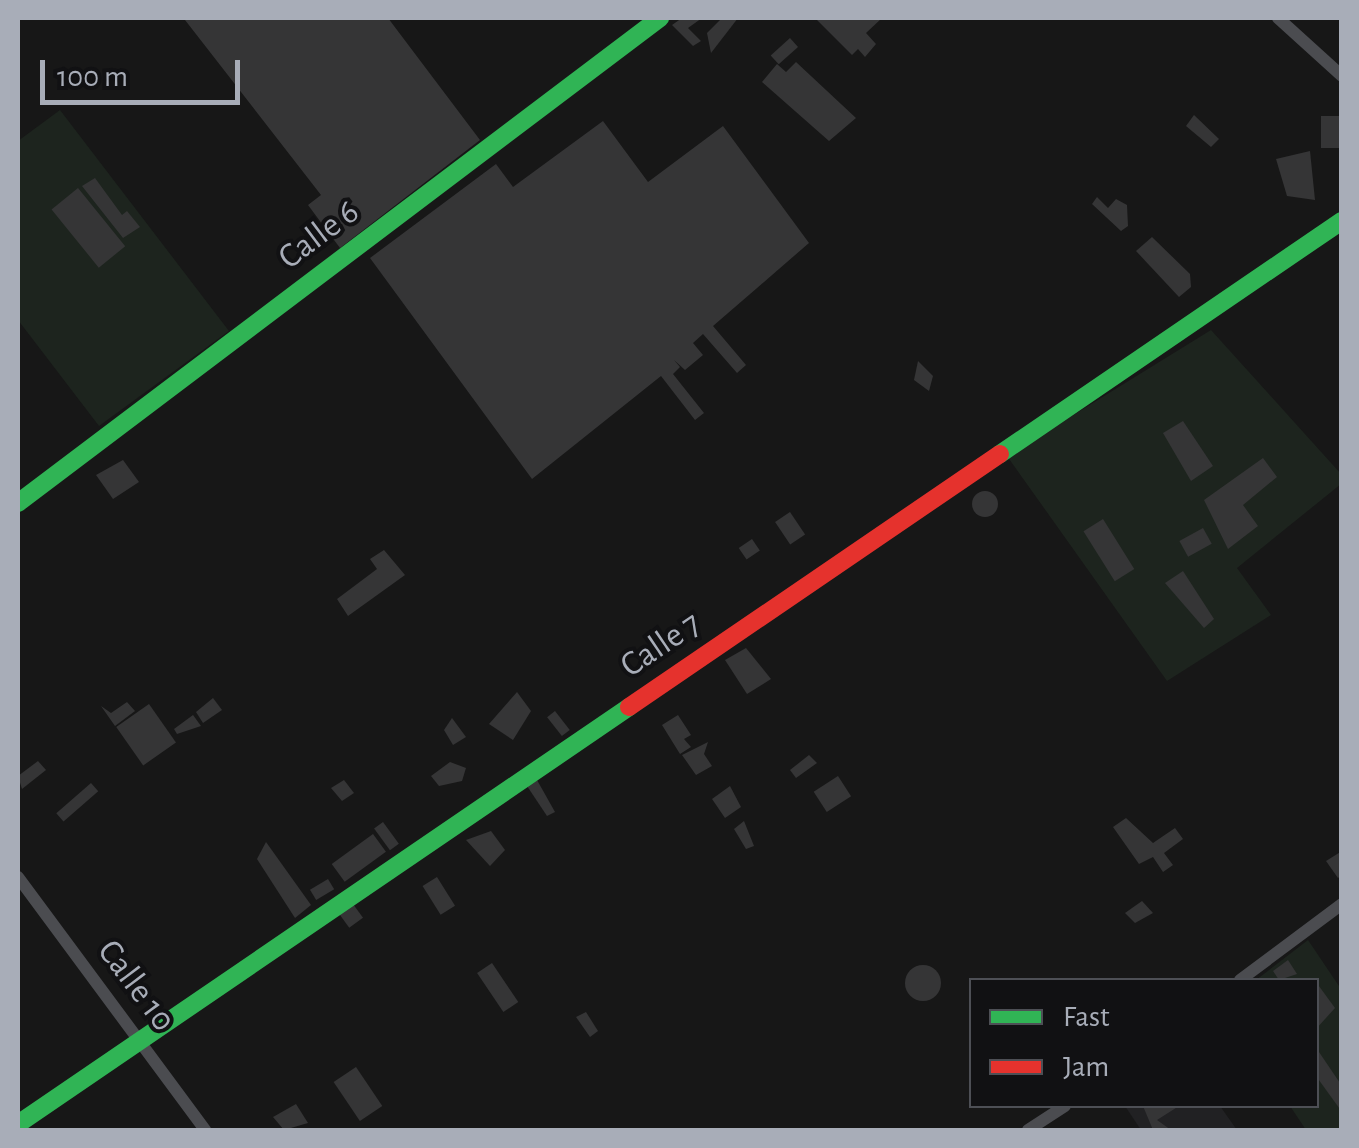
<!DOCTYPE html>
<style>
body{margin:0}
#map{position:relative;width:1359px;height:1148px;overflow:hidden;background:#171717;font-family:"Alegreya Sans",sans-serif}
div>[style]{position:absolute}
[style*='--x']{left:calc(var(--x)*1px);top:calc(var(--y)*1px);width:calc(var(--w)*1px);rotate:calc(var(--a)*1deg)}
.built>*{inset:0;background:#212123}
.green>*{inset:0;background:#1d241e}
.building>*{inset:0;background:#353536;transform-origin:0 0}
.round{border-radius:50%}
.street>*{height:12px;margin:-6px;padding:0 6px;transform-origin:6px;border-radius:6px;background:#4b4c50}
.fast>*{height:18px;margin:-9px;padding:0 9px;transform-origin:9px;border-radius:9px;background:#30b455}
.jam>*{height:18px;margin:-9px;padding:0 9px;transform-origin:9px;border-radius:9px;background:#e5322d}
span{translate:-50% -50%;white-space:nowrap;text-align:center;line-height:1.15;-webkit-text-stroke:8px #111113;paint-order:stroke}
.street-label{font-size:35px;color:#a8adb8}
.frame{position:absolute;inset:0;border:20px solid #a8adb8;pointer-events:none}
.legend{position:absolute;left:969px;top:978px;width:350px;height:130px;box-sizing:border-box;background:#111113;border:2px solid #4d4f55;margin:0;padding:12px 18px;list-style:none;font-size:30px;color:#a8adb8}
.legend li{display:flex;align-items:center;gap:20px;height:50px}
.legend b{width:50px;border:2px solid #4d4f55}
.scale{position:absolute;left:40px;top:60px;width:200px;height:45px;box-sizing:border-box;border:5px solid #a8adb8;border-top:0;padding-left:12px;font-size:30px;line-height:35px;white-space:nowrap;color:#a8adb8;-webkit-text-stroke:8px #111113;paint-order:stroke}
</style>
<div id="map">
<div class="built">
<i style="clip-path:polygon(1125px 1106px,1220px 1106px,1237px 1130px,1141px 1130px)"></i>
</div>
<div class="green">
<i style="clip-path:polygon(60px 110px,229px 331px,99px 426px,18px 320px,18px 141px)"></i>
<i style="clip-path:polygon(1211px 330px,1341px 474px,1341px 484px,1237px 568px,1271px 615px,1167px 681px,1007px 456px)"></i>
<i style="clip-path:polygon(1308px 940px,1341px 989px,1341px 1130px,1306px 1130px,1290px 1106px,1316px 1106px,1316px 980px,1256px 980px)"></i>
</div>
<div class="building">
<i style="clip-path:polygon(388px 18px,480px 140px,340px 248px,308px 205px,321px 195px,185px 20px)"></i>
<i style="clip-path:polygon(682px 18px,702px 18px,688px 28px,701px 41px,693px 46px,672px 25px)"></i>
<i style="clip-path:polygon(722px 18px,738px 18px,711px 53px,707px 33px)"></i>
<i style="clip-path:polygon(815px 18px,882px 18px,866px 33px,876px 44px,865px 57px,858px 49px,852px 55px)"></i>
<i style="left:790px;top:38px;width:12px;height:26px;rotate:48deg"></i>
<i style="clip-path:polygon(796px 62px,856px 118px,829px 141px,762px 82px,777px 64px,786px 72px)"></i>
<i style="clip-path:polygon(1194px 115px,1219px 139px,1211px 147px,1186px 126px)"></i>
<i style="left:1321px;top:116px;width:21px;height:32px"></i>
<i style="clip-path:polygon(603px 121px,648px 182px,723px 126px,809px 243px,713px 326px,746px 365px,737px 373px,703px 334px,693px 343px,703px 355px,685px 370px,674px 360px,680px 367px,673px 374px,704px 413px,695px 420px,661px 376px,532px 479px,370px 258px,496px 164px,513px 187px)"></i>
<i style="clip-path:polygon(1310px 151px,1315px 200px,1287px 196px,1276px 159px)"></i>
<i style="clip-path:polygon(95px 178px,122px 215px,127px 211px,140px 227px,123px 238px,82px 186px)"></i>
<i style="left:78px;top:188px;width:75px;height:34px;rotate:51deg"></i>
<i style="clip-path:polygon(1097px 197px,1108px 208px,1116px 199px,1127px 205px,1128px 226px,1121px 231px,1092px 204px)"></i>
<i style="clip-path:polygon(1152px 237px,1190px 274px,1191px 287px,1179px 297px,1136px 251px)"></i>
<i style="clip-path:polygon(918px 361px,933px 376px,929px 391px,914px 380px)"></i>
<i style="clip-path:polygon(1183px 421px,1213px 466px,1191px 481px,1163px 433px)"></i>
<i style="clip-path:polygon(1263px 458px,1277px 477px,1243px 505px,1258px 526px,1228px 549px,1204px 500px)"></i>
<i style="clip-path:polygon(123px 460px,139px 482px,113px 499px,96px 475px)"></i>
<i class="round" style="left:972px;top:491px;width:26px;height:26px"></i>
<i style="left:790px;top:512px;width:27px;height:18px;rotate:56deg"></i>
<i style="left:1103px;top:519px;width:59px;height:23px;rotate:58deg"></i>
<i style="left:1203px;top:528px;width:18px;height:27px;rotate:61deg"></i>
<i style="left:752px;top:539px;width:14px;height:16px;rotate:56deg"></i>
<i style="clip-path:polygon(384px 550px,405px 575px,348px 616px,337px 599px,377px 569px,370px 559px)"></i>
<i style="clip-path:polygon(1183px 571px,1214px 619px,1204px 628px,1165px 583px)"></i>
<i style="clip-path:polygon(746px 648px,771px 679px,747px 694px,725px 660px)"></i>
<i style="clip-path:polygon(517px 692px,531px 711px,513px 740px,489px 724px)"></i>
<i style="clip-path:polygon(213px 698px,222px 710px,203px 723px,196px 712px)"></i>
<i style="clip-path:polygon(127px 702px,135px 711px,115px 726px,101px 706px,111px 713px)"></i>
<i style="left:149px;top:704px;width:47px;height:40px;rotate:55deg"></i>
<i style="left:555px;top:711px;width:24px;height:10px;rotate:52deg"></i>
<i style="clip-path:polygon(193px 715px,201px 726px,177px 734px,174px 729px)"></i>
<i style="clip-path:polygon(678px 715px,691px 735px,684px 739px,691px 747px,680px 754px,662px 725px)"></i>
<i style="clip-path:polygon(452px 718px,466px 737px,453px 745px,444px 730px)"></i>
<i style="clip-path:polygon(708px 742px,704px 754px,712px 766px,696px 775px,682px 755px)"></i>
<i style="clip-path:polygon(809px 755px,817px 763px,796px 778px,790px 770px)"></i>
<i style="clip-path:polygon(38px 761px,46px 770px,22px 789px,18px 776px)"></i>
<i style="clip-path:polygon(450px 762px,466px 768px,462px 781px,439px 786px,431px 776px)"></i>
<i style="left:838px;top:776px;width:24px;height:29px;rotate:57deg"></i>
<i style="clip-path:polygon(344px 780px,354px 793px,342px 801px,331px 788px)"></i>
<i style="clip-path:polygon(537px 780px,555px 812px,547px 816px,527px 786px)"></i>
<i style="left:91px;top:783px;width:11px;height:46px;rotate:49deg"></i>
<i style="clip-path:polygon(730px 786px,741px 807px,725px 818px,712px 799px)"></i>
<i style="clip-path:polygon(1126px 818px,1153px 843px,1175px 828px,1183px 839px,1164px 853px,1173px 865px,1163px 872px,1153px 857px,1139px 864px,1113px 827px)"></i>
<i style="clip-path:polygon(744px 821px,754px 846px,746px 849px,734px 829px)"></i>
<i style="left:383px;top:822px;width:27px;height:11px;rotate:54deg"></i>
<i style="clip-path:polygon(491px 831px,505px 850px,490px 866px,466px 840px)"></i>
<i style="left:373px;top:834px;width:22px;height:51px;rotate:54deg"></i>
<i style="clip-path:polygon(266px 842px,311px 905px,295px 918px,257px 859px)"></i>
<i style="clip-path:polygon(1342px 851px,1342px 875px,1338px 878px,1326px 861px)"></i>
<i style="left:437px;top:877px;width:34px;height:17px;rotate:58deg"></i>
<i style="left:328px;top:879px;width:12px;height:21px;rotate:59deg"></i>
<i style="clip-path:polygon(1142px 901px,1153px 913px,1135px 923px,1125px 913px)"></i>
<i style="left:353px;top:904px;width:17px;height:17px;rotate:54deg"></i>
<i style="clip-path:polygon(1288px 960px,1297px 974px,1279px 980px,1273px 971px)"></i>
<i style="left:492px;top:963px;width:47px;height:18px;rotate:56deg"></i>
<i class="round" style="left:905px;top:965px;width:36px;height:36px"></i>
<i style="clip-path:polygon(1316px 982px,1335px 1008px,1316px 1029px)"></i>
<i style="clip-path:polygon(586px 1012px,598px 1031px,590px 1037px,576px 1017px)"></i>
<i style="clip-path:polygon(1319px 1052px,1342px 1086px,1342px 1112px,1316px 1076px)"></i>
<i style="left:356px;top:1067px;width:47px;height:27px;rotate:56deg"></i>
<i style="clip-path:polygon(296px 1104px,308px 1123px,284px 1130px,273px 1117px)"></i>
<i style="clip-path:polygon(1143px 1106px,1179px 1106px,1157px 1120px,1171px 1130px,1153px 1130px)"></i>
</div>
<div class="street">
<i style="--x:1278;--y:18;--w:86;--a:42.2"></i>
<i style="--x:18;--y:877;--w:315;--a:53.5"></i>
<i style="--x:1240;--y:980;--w:127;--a:-36.7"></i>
<i style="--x:1028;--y:1130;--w:44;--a:-33"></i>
</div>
<div class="fast">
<i style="--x:1000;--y:454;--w:414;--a:-34.3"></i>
<i style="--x:18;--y:503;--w:805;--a:-37.07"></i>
<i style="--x:18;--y:1124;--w:740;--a:-34.31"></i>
</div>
<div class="jam">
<i style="--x:629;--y:707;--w:449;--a:-34.3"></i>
</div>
<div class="street-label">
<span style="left:319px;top:235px;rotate:-37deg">Calle 6</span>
<span style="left:661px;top:645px;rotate:-34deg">Calle 7</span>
<span style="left:136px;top:986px;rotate:53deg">Calle 10</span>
</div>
<div class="frame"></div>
<ul class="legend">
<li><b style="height:12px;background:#30b455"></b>Fast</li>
<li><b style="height:12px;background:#e5322d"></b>Jam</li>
</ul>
<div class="scale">100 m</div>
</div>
